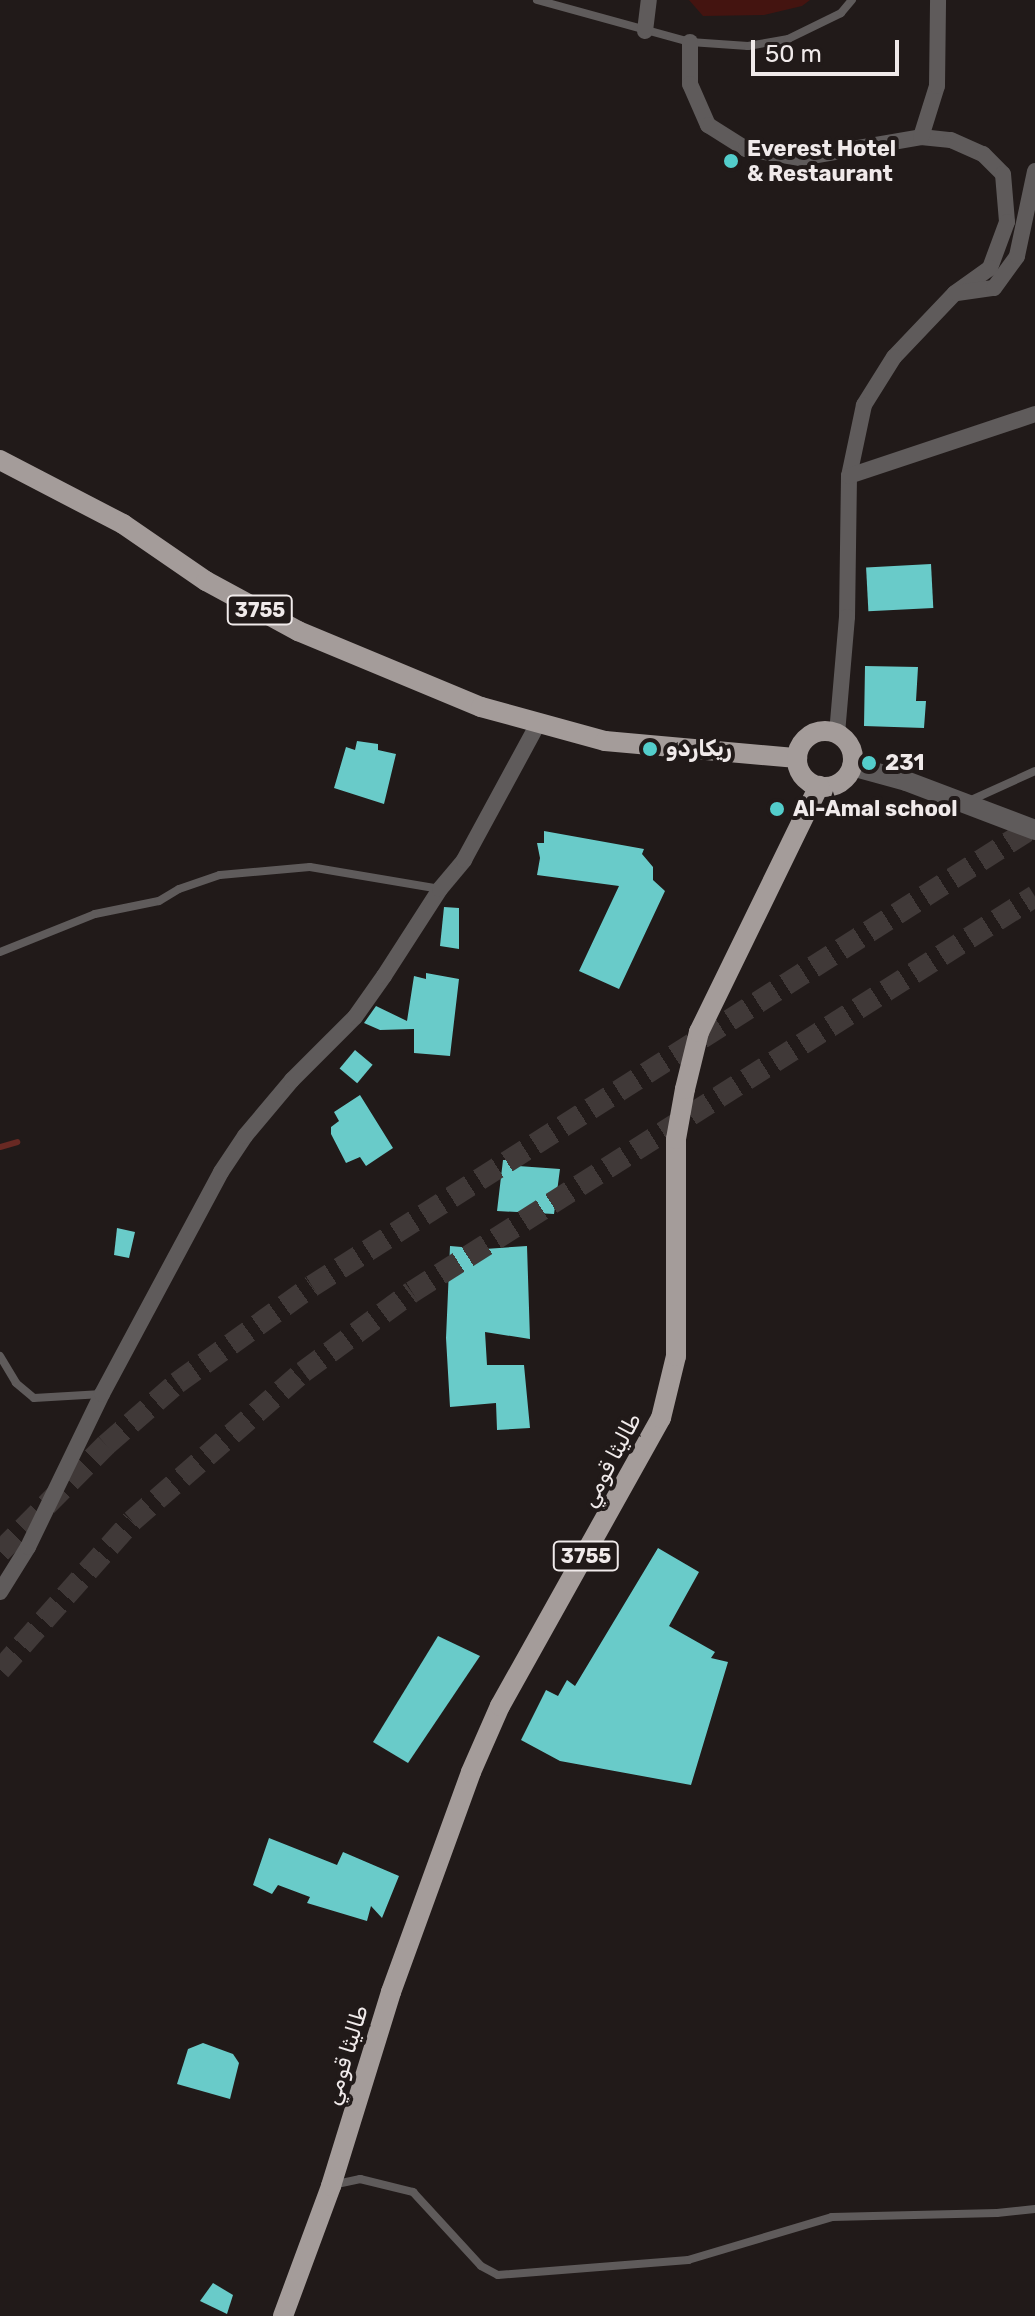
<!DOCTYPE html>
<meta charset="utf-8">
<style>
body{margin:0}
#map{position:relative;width:1035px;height:2316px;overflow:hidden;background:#211a19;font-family:Rubik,"Noto Naskh Arabic",sans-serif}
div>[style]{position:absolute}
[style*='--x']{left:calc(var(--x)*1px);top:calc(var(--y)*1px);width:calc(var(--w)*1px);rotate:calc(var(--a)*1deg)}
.green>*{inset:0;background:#441410}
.stream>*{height:6px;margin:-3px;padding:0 3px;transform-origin:3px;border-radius:3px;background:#682923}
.building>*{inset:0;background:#69cbc9;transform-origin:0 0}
.trunk-tunnel>*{height:22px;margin-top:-11px;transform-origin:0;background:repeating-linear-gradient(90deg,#403938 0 22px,transparent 0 33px)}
.service>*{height:8px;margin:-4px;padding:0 4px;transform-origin:4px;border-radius:4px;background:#5f5b5b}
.minor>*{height:16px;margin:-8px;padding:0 8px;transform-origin:8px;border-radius:8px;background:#5f5b5b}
.tertiary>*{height:20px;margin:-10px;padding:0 10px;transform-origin:10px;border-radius:10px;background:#5f5b5b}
.primary>*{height:20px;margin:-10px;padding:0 10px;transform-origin:10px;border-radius:10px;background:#a49c9a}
.primary>.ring{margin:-10px;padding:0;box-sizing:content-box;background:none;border:20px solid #a49c9a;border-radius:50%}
.dots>*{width:22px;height:22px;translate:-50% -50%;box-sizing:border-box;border:4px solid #211a19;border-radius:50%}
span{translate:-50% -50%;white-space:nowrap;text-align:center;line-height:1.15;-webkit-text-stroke:8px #211a19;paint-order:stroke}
.shield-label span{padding:2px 6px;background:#211a19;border:2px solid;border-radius:6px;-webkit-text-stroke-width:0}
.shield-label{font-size:20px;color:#f0eaea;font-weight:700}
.poi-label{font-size:22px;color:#f0eaea;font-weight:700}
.left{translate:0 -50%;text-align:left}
.street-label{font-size:22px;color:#f0eaea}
.scale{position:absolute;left:751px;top:40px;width:148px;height:36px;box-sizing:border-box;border:4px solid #f0eaea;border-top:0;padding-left:10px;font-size:24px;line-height:28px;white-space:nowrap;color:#f0eaea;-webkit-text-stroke:6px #211a19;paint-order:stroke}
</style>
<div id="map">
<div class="green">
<i style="clip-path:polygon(689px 0,810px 0,802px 6px,764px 15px,703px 16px)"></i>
</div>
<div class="stream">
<i style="--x:0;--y:1147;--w:18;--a:-16"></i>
</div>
<div class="building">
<i style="left:931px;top:564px;width:44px;height:65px;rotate:87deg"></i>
<i style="clip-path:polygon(865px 666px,918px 667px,916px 701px,926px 701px,924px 728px,864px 726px)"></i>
<i style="clip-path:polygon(357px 741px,378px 744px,378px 750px,396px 754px,384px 804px,334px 788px,346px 747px,355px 750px)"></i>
<i style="clip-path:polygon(544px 831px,644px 849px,642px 854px,653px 867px,653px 880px,665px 891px,619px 989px,579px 971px,619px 886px,537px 875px,540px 858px,537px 843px,544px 843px)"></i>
<i style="clip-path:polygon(444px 907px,459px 908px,459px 949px,440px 946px)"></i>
<i style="clip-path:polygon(426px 973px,459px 979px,450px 1056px,414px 1053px,414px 1029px,380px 1030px,364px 1023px,376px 1006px,407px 1021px,414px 976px,426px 979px)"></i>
<i style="left:355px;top:1050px;width:23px;height:24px;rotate:40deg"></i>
<i style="clip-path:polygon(360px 1095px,393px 1148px,366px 1166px,360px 1157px,346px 1163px,331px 1134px,331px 1127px,339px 1121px,334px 1112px)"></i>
<i style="clip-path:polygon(503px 1160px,518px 1160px,518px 1166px,560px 1169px,554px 1214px,497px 1211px)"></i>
<i style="clip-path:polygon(117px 1228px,135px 1232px,129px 1258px,114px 1255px)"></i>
<i style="clip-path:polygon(450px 1246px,485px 1249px,527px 1246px,530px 1339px,485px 1332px,487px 1365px,524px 1365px,530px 1428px,497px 1430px,496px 1403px,450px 1407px,446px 1338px)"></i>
<i style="clip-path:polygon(658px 1548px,699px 1572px,669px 1626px,715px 1652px,711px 1658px,728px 1662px,691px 1785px,560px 1761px,521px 1740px,546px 1690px,558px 1696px,567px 1680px,575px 1686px)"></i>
<i style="clip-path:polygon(438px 1636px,480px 1656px,408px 1763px,373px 1742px)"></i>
<i style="clip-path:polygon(269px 1838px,337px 1865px,343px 1852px,399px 1876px,382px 1918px,371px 1906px,367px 1921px,307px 1903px,310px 1897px,278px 1885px,272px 1894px,253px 1885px)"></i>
<i style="clip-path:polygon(203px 2043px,233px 2054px,239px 2063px,230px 2099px,177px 2084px,188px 2049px)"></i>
<i style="clip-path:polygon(213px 2283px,233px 2295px,227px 2314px,200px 2301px)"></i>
</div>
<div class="trunk-tunnel">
<i style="--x:0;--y:1552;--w:151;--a:-45.3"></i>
<i style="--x:106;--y:1445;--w:94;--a:-41.1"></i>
<i style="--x:177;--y:1383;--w:166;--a:-35.7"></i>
<i style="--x:312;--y:1286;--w:857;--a:-32.47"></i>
<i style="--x:0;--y:1670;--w:199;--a:-48.5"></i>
<i style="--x:132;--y:1521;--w:227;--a:-41.1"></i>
<i style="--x:303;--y:1372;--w:135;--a:-36.3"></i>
<i style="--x:412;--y:1292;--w:738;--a:-32.44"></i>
</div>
<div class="service">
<i style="--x:537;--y:0;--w:159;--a:15.4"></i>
<i style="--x:690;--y:42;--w:58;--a:3.9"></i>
<i style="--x:748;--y:46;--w:41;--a:-9.9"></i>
<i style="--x:788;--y:39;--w:59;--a:-26.1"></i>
<i style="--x:841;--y:13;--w:17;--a:-50"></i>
<i style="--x:969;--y:801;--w:72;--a:-24.4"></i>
<i style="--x:0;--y:952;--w:102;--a:-21.8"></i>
<i style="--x:95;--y:914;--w:65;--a:-11.5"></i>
<i style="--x:159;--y:901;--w:23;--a:-31"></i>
<i style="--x:179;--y:889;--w:43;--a:-18.9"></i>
<i style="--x:220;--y:875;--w:90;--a:-5.1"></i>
<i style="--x:310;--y:867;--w:132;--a:9.6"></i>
<i style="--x:0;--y:1356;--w:31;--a:59"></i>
<i style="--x:16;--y:1383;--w:23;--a:40"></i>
<i style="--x:34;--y:1398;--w:68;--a:-3.4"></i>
<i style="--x:332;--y:2185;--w:29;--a:-12"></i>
<i style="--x:360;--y:2179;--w:55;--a:13.8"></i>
<i style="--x:413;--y:2192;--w:100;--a:47.4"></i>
<i style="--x:481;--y:2266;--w:19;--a:28"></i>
<i style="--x:498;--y:2275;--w:191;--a:-4.5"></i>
<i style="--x:688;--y:2260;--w:150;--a:-16.6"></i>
<i style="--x:832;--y:2217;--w:165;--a:-1.4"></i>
<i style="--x:997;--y:2213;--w:38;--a:-6"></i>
</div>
<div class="minor">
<i style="--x:645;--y:31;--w:31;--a:-83"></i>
<i style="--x:690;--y:42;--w:42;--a:90"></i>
<i style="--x:690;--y:84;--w:45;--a:66.3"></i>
<i style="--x:708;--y:125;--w:45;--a:32.3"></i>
<i style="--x:746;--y:149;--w:55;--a:9.5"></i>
<i style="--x:800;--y:158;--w:123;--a:-9.8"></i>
<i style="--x:921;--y:137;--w:30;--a:6"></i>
<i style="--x:951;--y:140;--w:35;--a:24"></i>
<i style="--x:983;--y:154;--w:28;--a:45"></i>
<i style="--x:1003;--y:174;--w:48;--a:85.2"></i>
<i style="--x:1007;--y:222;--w:49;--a:110.3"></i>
<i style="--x:990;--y:268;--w:43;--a:144.5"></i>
<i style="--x:955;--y:293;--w:88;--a:133.6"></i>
<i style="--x:894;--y:357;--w:57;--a:122"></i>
<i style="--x:864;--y:405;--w:73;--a:101.9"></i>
<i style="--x:849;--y:476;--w:141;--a:90.8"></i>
<i style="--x:847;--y:617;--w:116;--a:94.9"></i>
<i style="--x:921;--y:137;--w:53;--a:-72.6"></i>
<i style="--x:937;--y:86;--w:86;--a:-89.3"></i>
<i style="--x:957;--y:293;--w:37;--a:-8"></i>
<i style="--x:994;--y:288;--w:39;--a:-54"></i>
<i style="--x:1017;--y:256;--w:87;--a:-78"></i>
<i style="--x:849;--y:476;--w:196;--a:-18.4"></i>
<i style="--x:0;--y:1592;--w:53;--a:-58.1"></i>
<i style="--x:28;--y:1547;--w:170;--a:-64.2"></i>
<i style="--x:102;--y:1394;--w:252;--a:-61.8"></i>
<i style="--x:221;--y:1172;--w:43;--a:-56.3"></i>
<i style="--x:245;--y:1136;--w:73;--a:-50"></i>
<i style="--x:292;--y:1080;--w:89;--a:-45"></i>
<i style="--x:355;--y:1017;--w:50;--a:-54.7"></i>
<i style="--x:384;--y:976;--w:103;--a:-57.2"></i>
<i style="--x:440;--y:889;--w:38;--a:-50"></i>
<i style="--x:464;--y:860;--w:157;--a:-61.5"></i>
</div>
<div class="tertiary">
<i style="--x:852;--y:766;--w:56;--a:15.5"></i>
<i style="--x:906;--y:781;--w:138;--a:20.8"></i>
</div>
<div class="primary">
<i style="--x:0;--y:460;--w:139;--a:27.5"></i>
<i style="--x:123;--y:524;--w:101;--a:34.5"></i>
<i style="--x:206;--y:581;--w:105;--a:28.5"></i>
<i style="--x:298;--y:631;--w:198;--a:22.6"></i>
<i style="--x:481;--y:707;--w:129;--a:15.3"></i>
<i style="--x:605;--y:741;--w:193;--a:5.1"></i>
<i class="ring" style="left:797px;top:731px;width:36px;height:36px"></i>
<i style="--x:283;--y:2316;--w:139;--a:-69.7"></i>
<i style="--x:331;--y:2186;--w:203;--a:-72.8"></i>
<i style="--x:391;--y:1992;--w:234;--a:-70"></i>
<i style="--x:471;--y:1772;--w:72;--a:-66.3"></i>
<i style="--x:500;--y:1706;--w:330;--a:-60.8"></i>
<i style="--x:661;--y:1418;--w:64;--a:-76.4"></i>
<i style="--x:676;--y:1356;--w:217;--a:-90"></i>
<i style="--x:676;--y:1139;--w:51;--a:-79.8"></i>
<i style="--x:685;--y:1089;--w:59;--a:-76.2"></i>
<i style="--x:699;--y:1032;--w:274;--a:-64"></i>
</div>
<div class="dots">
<i style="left:731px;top:161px;background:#53cdcb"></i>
<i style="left:650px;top:749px;background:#53cdcb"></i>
<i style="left:869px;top:763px;background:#53cdcb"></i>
<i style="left:777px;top:809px;background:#53cdcb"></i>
</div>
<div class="shield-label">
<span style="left:260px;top:610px">3755</span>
<span style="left:586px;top:1556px">3755</span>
</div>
<div class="poi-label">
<span class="left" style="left:747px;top:161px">Everest Hotel<br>&amp; Restaurant</span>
<span class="left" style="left:666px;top:749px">ريكاردو</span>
<span class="left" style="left:885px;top:763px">231</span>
<span class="left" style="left:793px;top:809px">Al-Amal school</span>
</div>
<div class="street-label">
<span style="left:611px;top:1460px;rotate:-62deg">طاليثا قومي</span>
<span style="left:346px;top:2055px;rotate:-73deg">طاليثا قومي</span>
</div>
<div class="scale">50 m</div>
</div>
